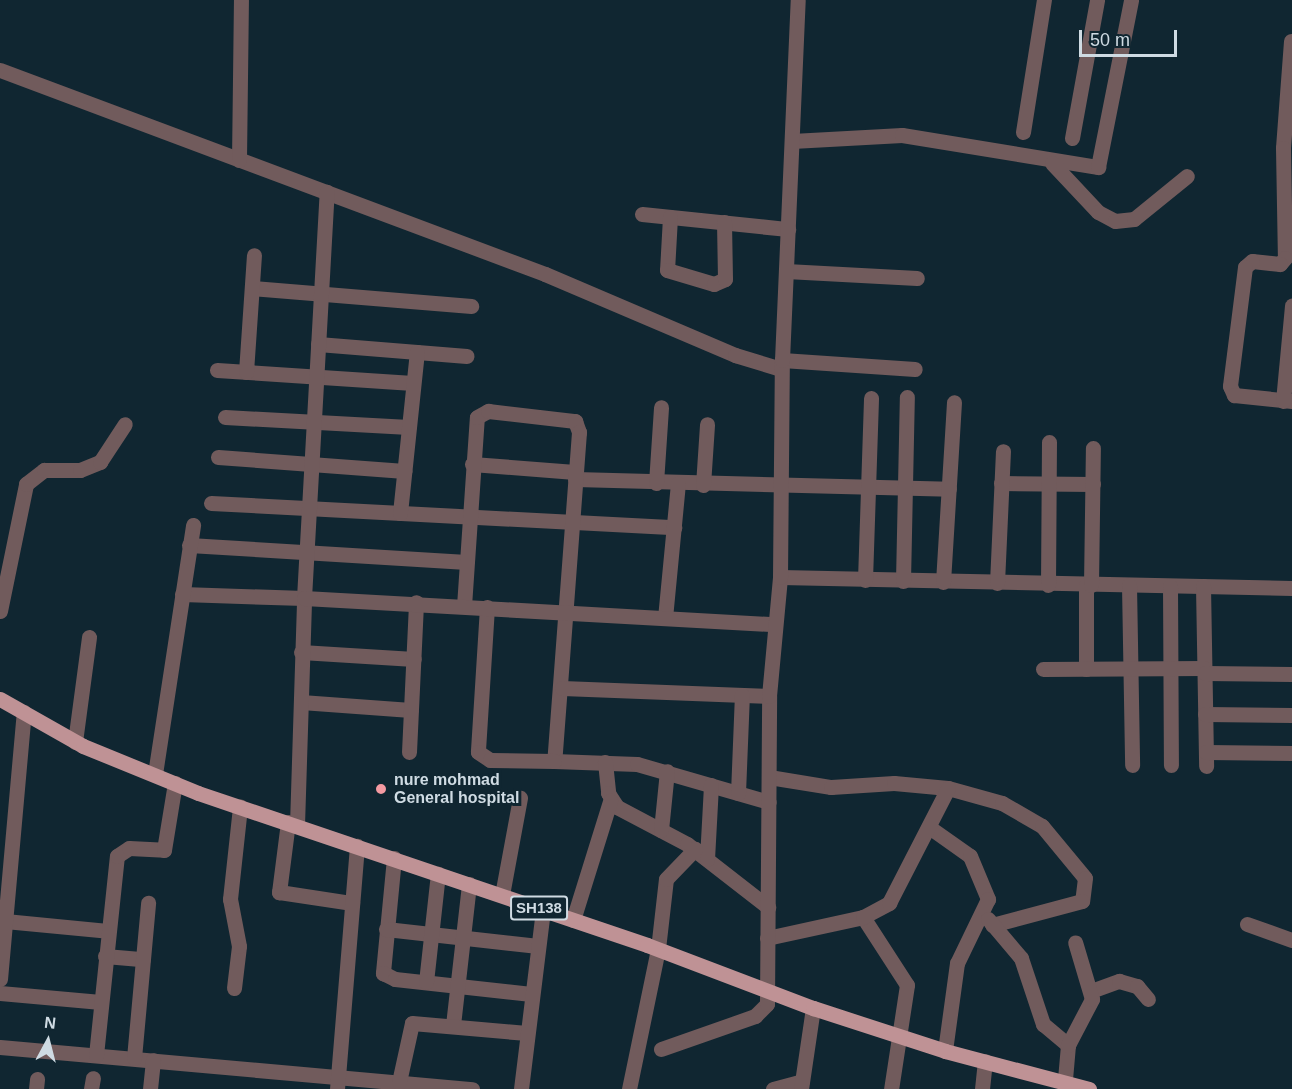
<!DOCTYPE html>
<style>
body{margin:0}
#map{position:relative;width:1292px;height:1089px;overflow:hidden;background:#102631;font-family:Arial,sans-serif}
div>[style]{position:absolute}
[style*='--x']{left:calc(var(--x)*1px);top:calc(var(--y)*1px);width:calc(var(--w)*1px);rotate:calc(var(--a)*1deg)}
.minor>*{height:15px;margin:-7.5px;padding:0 7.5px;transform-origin:7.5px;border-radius:7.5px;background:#715b5c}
.major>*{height:15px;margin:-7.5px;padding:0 7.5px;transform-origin:7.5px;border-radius:7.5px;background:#bf9295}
.dots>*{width:16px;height:16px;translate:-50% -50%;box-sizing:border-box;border:3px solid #102631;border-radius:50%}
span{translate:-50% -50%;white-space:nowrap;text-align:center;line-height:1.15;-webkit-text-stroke:6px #102631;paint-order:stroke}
.shield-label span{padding:2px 4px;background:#102631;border:2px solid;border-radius:4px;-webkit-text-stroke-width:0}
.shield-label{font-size:15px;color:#cfdbe3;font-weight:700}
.poi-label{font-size:16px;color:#cfdbe3;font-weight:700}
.left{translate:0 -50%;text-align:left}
.north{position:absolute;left:18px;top:1011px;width:60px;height:60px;-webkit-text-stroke:4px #102631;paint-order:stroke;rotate:7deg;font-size:16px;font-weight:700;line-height:24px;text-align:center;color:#cfdbe3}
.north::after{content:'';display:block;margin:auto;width:21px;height:27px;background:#cfdbe3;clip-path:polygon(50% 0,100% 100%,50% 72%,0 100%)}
.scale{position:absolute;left:1079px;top:30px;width:98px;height:27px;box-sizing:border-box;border:3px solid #cfdbe3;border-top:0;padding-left:8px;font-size:18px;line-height:21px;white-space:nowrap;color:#cfdbe3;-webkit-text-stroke:4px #102631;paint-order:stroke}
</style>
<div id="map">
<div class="minor">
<i style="--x:1291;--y:41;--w:107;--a:94.3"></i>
<i style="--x:1283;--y:148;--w:110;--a:89"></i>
<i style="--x:1285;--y:258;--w:8;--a:130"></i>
<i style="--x:1280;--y:264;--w:28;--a:-174"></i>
<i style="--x:1252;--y:261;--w:9;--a:139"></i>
<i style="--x:1245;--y:267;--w:120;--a:97.2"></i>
<i style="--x:1230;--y:386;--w:10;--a:66"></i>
<i style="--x:1234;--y:395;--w:58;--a:5.9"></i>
<i style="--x:0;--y:70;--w:582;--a:20.52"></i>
<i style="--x:545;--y:274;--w:207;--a:23.1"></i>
<i style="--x:735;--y:355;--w:48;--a:16.9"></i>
<i style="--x:1023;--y:132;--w:134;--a:-81"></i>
<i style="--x:1072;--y:138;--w:140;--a:-79.7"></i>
<i style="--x:792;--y:141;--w:110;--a:-3.1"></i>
<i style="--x:902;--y:135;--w:199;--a:9.3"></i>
<i style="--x:1098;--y:167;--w:170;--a:-78.8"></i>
<i style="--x:239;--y:160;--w:160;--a:-89.3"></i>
<i style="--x:1052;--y:163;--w:67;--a:46.8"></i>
<i style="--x:1098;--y:212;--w:19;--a:28"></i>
<i style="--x:1115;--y:221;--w:19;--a:-6"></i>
<i style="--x:1134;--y:219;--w:68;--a:-39.1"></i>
<i style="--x:642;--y:214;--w:147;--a:5.9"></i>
<i style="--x:670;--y:217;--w:53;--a:93.2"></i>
<i style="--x:667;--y:270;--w:49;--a:16.6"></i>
<i style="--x:714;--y:284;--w:12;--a:-24"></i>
<i style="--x:725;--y:279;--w:57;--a:-91"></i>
<i style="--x:786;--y:271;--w:131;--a:3.1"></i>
<i style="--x:252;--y:288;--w:220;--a:4.7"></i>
<i style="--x:318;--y:344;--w:149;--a:4.6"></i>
<i style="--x:782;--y:360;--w:133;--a:3.9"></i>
<i style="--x:217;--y:370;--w:196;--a:3.8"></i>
<i style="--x:246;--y:372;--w:117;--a:-86.1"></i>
<i style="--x:1283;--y:401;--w:96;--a:-84.6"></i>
<i style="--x:225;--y:417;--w:184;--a:3.1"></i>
<i style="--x:218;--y:457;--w:187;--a:4.3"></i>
<i style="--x:472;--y:464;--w:103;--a:4.4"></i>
<i style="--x:575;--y:479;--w:374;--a:1.5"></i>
<i style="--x:656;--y:483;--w:76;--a:-86.2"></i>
<i style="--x:1001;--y:483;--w:92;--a:0.6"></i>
<i style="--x:703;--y:485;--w:61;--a:-86.2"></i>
<i style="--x:211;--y:503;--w:464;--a:3"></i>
<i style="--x:400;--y:513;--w:162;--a:-84"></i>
<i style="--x:189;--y:545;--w:278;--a:3.5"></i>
<i style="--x:780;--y:577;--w:512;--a:1.23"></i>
<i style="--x:865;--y:580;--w:182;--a:-88.1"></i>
<i style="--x:903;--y:581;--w:184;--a:-88.8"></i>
<i style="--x:943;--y:582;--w:180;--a:-86.5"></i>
<i style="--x:997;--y:583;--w:132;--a:-87.4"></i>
<i style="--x:1048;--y:585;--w:143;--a:-89.6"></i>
<i style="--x:1086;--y:585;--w:84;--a:90"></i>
<i style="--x:1091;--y:585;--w:137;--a:-89.2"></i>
<i style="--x:1129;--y:585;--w:180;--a:89"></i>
<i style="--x:1170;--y:586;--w:179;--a:89.7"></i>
<i style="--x:1203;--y:586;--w:180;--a:89"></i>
<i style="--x:182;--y:594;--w:122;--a:1.9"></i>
<i style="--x:304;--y:598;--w:407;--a:-86.8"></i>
<i style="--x:464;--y:606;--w:189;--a:-86.1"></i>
<i style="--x:477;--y:417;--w:13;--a:-29"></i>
<i style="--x:488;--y:411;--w:88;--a:6.6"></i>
<i style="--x:575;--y:421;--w:12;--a:70"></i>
<i style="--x:579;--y:432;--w:330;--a:94.3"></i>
<i style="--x:554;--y:761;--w:83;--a:2.1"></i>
<i style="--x:637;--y:764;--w:137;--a:16.1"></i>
<i style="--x:487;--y:607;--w:145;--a:93.6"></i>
<i style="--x:478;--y:752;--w:14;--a:34"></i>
<i style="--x:490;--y:760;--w:64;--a:0.9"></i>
<i style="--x:0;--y:611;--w:130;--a:-78.4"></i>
<i style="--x:26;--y:484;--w:23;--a:-38"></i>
<i style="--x:44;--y:470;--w:36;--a:0"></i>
<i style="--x:80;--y:470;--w:22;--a:-22"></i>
<i style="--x:100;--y:462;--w:45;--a:-56.7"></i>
<i style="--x:665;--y:618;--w:135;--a:-84.5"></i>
<i style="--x:301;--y:652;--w:113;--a:3.5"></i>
<i style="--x:1043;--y:669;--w:161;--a:-0.4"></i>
<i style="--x:1205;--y:673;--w:87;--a:0.7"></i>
<i style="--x:562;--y:688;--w:207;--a:2.2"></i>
<i style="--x:301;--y:702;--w:110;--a:4.2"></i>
<i style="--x:1205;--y:714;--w:87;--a:0.7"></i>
<i style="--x:75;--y:742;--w:106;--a:-82.4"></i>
<i style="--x:409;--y:752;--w:150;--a:-87.3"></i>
<i style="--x:1206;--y:752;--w:86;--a:0.7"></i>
<i style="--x:605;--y:762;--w:31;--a:84"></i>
<i style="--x:608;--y:793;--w:17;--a:57"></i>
<i style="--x:617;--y:807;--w:79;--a:27.9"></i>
<i style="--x:687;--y:844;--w:103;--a:37.9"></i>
<i style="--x:155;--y:774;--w:252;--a:-81.3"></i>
<i style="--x:769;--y:777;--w:63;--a:9.2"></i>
<i style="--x:831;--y:787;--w:63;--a:-3.6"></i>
<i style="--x:894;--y:783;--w:54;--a:5.3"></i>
<i style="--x:948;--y:788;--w:56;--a:15.5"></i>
<i style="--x:1002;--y:803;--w:46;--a:29.9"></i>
<i style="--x:1042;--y:826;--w:67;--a:50.4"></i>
<i style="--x:1085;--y:878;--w:23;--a:97"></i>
<i style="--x:1082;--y:901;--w:93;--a:165.1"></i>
<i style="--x:738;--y:793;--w:98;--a:-87.7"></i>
<i style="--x:288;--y:822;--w:71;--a:97.3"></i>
<i style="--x:279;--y:892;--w:74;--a:8.6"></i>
<i style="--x:297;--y:825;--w:227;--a:-88.2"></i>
<i style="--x:304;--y:598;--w:471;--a:3.2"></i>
<i style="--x:929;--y:827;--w:50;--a:35.3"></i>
<i style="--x:970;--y:856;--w:47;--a:67.3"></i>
<i style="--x:988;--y:899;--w:71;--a:115.8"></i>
<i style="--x:957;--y:963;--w:89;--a:97.8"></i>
<i style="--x:661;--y:830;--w:59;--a:-84.2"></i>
<i style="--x:394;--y:858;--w:116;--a:95.5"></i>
<i style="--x:383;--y:973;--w:13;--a:27"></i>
<i style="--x:395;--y:979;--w:137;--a:6.3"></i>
<i style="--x:707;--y:859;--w:74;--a:-86.9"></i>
<i style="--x:502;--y:895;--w:99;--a:-79.5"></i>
<i style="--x:863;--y:917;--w:81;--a:57.1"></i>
<i style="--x:907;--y:985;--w:105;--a:98.7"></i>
<i style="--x:988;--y:919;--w:51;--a:49.8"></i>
<i style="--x:1021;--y:958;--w:70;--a:71.6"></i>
<i style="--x:1043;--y:1024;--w:33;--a:40"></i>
<i style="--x:1068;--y:1045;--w:37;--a:95"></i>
<i style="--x:573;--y:920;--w:125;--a:-72.7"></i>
<i style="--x:5;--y:921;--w:103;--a:5.5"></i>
<i style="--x:1247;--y:924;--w:48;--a:19.6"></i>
<i style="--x:386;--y:929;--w:153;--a:6.4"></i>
<i style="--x:767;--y:938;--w:98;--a:-12.3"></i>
<i style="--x:863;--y:917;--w:30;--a:-28"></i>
<i style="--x:889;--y:903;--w:129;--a:-62.8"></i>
<i style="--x:105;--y:956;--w:38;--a:5"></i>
<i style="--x:0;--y:979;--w:268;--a:-84.9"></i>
<i style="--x:426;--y:982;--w:109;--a:-83.7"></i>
<i style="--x:234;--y:988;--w:42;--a:-83.2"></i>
<i style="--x:239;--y:946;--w:48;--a:-100.8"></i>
<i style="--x:230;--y:899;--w:93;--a:-83.8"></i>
<i style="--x:1091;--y:991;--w:30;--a:-20"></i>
<i style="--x:1119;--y:981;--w:19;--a:16"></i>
<i style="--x:1137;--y:986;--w:17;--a:50"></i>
<i style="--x:0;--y:993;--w:101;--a:5.1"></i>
<i style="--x:453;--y:1025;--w:142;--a:-83.5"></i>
<i style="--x:1068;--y:1045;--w:52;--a:-62.4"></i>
<i style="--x:1092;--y:999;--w:59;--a:-106.6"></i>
<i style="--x:0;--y:1047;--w:474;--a:5.1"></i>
<i style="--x:661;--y:1049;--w:100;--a:-19.3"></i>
<i style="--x:755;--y:1016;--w:17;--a:-45"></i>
<i style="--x:767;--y:1004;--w:308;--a:-89.6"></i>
<i style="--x:769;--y:696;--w:120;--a:-84.7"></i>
<i style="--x:780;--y:577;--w:217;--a:-89.5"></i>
<i style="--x:782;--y:360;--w:360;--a:-87.5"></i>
<i style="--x:96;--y:1055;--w:200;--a:-84"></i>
<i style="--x:117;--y:856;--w:14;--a:-34"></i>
<i style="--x:129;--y:848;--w:35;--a:3"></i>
<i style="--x:164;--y:850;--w:68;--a:-80.7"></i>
<i style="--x:134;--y:1058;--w:156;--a:-84.8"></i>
<i style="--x:399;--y:1082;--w:60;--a:-77.6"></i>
<i style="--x:412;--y:1023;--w:115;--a:5"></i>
<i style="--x:36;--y:1089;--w:10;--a:-84"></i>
<i style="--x:91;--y:1089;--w:11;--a:-80"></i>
<i style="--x:150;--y:1089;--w:29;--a:-84"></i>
<i style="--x:337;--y:1089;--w:244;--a:-85.3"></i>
<i style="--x:521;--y:1089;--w:180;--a:-83"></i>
<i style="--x:629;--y:1089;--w:143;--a:-78.3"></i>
<i style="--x:658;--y:949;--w:70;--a:-83.5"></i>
<i style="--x:666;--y:879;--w:42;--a:-46"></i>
<i style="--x:773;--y:1089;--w:30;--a:-15"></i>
<i style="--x:801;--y:1089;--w:82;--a:-81.6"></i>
<i style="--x:982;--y:1089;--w:28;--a:-84"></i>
</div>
<div class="major">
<i style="--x:0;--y:699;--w:95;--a:29.5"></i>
<i style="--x:83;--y:746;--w:124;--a:22.2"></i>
<i style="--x:198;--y:793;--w:474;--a:18.7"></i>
<i style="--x:647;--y:945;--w:178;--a:20.8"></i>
<i style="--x:813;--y:1008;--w:139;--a:18"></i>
<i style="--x:945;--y:1051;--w:149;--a:14.8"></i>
</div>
<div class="dots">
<i style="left:381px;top:789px;background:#f49aa2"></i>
</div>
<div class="shield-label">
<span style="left:539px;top:908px">SH138</span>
</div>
<div class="poi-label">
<span class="left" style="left:394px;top:789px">nure mohmad<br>General hospital</span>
</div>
<div class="north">N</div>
<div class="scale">50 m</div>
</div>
